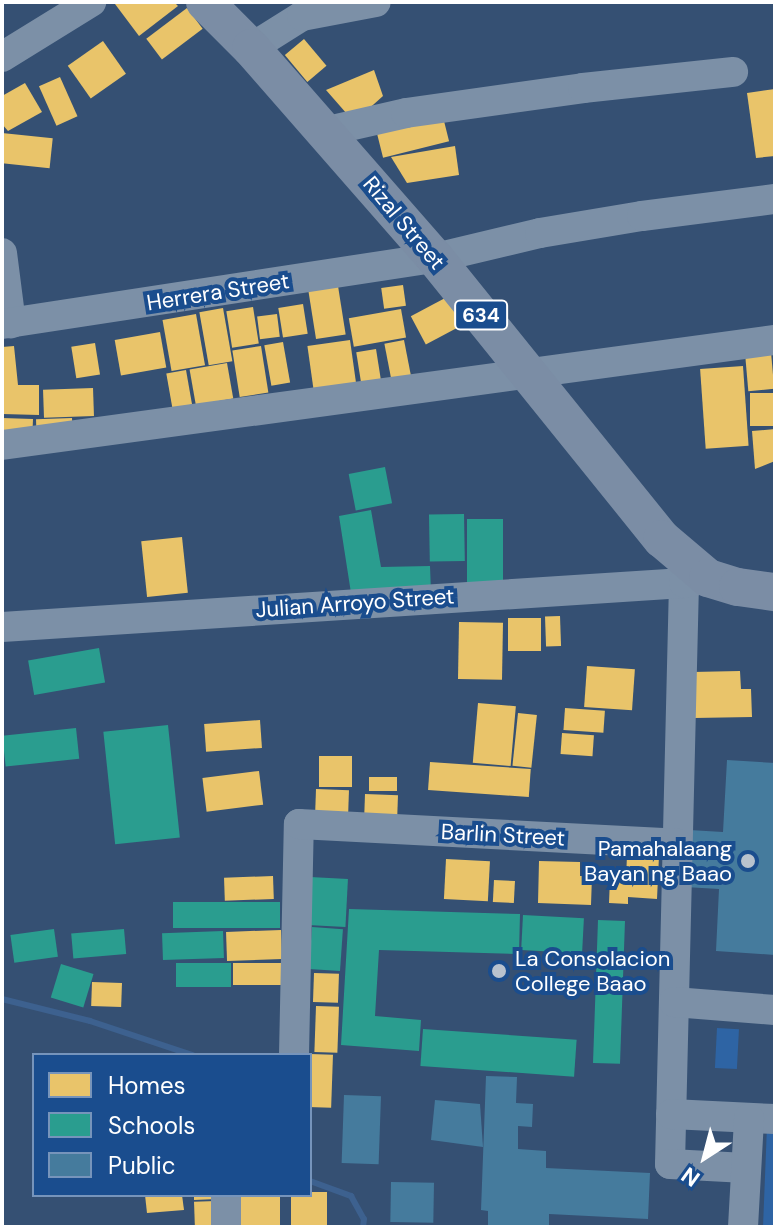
<!DOCTYPE html>
<style>
body{margin:0}
#map{position:relative;width:777px;height:1229px;overflow:hidden;background:#355073;font-family:"DM Sans",sans-serif}
div>[style]{position:absolute}
[style*='--x']{left:calc(var(--x)*1px);top:calc(var(--y)*1px);width:calc(var(--w)*1px);rotate:calc(var(--a)*1deg)}
.green>*{inset:0;background:#2e64a4;transform-origin:0 0}
.homes>*{inset:0;background:#e9c46a;transform-origin:0 0}
.schools>*{inset:0;background:#2a9d8f;transform-origin:0 0}
.public>*{inset:0;background:#457b9d;transform-origin:0 0}
.stream>*{height:6px;margin:-3px;padding:0 3px;transform-origin:3px;border-radius:3px;background:#3d618f}
.minor>*{height:30px;margin:-15px;padding:0 15px;transform-origin:15px;border-radius:15px;background:#7c90a7}
.major>*{height:38px;margin:-19px;padding:0 19px;transform-origin:19px;border-radius:19px;background:#7b8da5}
.dots>*{width:22px;height:22px;translate:-50% -50%;box-sizing:border-box;border:4px solid #1a4d8e;border-radius:50%}
span{translate:-50% -50%;white-space:nowrap;text-align:center;line-height:1.15;-webkit-text-stroke:8px #1a4d8e;paint-order:stroke}
.shield-label span{padding:2px 6px;background:#1a4d8e;border:2px solid;border-radius:6px;-webkit-text-stroke-width:0}
.shield-label{font-size:20px;color:#fff;font-weight:700}
.street-label{font-size:22px;color:#fff}
.poi-label{font-size:22px;color:#fff}
.right{translate:-100% -50%;text-align:right}
.left{translate:0 -50%;text-align:left}
.frame{position:absolute;inset:0;border:4px solid #fff;pointer-events:none}
.legend{position:absolute;left:32px;top:1053px;width:280px;height:144px;box-sizing:border-box;background:#1a4d8e;border:2px solid #7694bb;margin:0;padding:10px 14px;list-style:none;font-size:24px;color:#fff}
.legend li{display:flex;align-items:center;gap:16px;height:40px}
.legend b{width:40px;border:2px solid #7694bb}
.north{position:absolute;left:665px;top:1117px;width:80px;height:80px;-webkit-text-stroke:6px #1a4d8e;paint-order:stroke;rotate:216deg;font-size:22px;font-weight:700;line-height:32px;text-align:center;color:#fff}
.north::after{content:'';display:block;margin:auto;width:28px;height:36px;background:#fff;clip-path:polygon(50% 0,100% 100%,50% 72%,0 100%)}
</style>
<div id="map">
<div class="green">
<i style="left:717px;top:1028px;width:22px;height:40px;rotate:3deg"></i>
<i style="clip-path:polygon(767px 1126px,775px 1127px,775px 1227px,763px 1227px)"></i>
</div>
<div class="homes">
<i style="clip-path:polygon(118px 2px,174px 2px,178px 6px,139px 36px,115px 4px)"></i>
<i style="left:187px;top:8px;width:26px;height:51px;rotate:53deg"></i>
<i style="left:304px;top:39px;width:35px;height:25px;rotate:50deg"></i>
<i style="left:103px;top:41px;width:40px;height:43px;rotate:55deg"></i>
<i style="clip-path:polygon(374px 70px,383px 96px,354px 122px,326px 90px)"></i>
<i style="left:60px;top:77px;width:43px;height:23px;rotate:66deg"></i>
<i style="clip-path:polygon(25px 83px,42px 112px,8px 131px,2px 124px,2px 96px)"></i>
<i style="clip-path:polygon(775px 89px,775px 156px,756px 158px,747px 93px)"></i>
<i style="left:443px;top:117px;width:25px;height:68px;rotate:76deg"></i>
<i style="left:2px;top:133px;width:51px;height:30px;rotate:6deg"></i>
<i style="clip-path:polygon(455px 146px,459px 175px,407px 183px,391px 157px)"></i>
<i style="left:403px;top:285px;width:21px;height:22px;rotate:82deg"></i>
<i style="left:338px;top:286px;width:49px;height:30px;rotate:81deg"></i>
<i style="left:447px;top:297px;width:32px;height:41px;rotate:62deg"></i>
<i style="left:303px;top:304px;width:30px;height:25px;rotate:81deg"></i>
<i style="left:253px;top:307px;width:37px;height:27px;rotate:81deg"></i>
<i style="left:223px;top:308px;width:54px;height:24px;rotate:80deg"></i>
<i style="left:401px;top:309px;width:29px;height:53px;rotate:80deg"></i>
<i style="left:196px;top:314px;width:52px;height:34px;rotate:80deg"></i>
<i style="left:277px;top:314px;width:23px;height:20px;rotate:83deg"></i>
<i style="left:160px;top:332px;width:36px;height:46px;rotate:80deg"></i>
<i style="left:350px;top:340px;width:44px;height:43px;rotate:82deg"></i>
<i style="left:404px;top:340px;width:43px;height:20px;rotate:79deg"></i>
<i style="left:283px;top:342px;width:41px;height:19px;rotate:80deg"></i>
<i style="left:95px;top:343px;width:32px;height:24px;rotate:81deg"></i>
<i style="clip-path:polygon(14px 346px,18px 385px,39px 385px,39px 415px,2px 414px,2px 347px)"></i>
<i style="left:261px;top:346px;width:47px;height:29px;rotate:81deg"></i>
<i style="left:376px;top:349px;width:37px;height:20px;rotate:81deg"></i>
<i style="left:771px;top:352px;width:37px;height:26px;rotate:85deg"></i>
<i style="left:227px;top:363px;width:36px;height:38px;rotate:80deg"></i>
<i style="left:743px;top:366px;width:80px;height:43px;rotate:86deg"></i>
<i style="left:186px;top:370px;width:35px;height:20px;rotate:80deg"></i>
<i style="left:93px;top:388px;width:28px;height:50px;rotate:88deg"></i>
<i style="left:775px;top:393px;width:33px;height:25px;rotate:90deg"></i>
<i style="left:2px;top:418px;width:31px;height:26px;rotate:2deg"></i>
<i style="left:72px;top:418px;width:25px;height:36px;rotate:88deg"></i>
<i style="clip-path:polygon(775px 429px,775px 461px,755px 469px,752px 431px)"></i>
<i style="left:182px;top:537px;width:56px;height:41px;rotate:84deg"></i>
<i style="left:560px;top:616px;width:30px;height:15px;rotate:88deg"></i>
<i style="left:508px;top:618px;width:33px;height:33px"></i>
<i style="left:459px;top:622px;width:44px;height:57px;rotate:1deg"></i>
<i style="left:587px;top:666px;width:48px;height:41px;rotate:4deg"></i>
<i style="clip-path:polygon(740px 671px,741px 689px,751px 689px,752px 717px,694px 718px,692px 672px)"></i>
<i style="left:478px;top:703px;width:38px;height:60px;rotate:5deg"></i>
<i style="left:565px;top:708px;width:40px;height:22px;rotate:4deg"></i>
<i style="left:518px;top:713px;width:19px;height:53px;rotate:6deg"></i>
<i style="left:260px;top:720px;width:28px;height:56px;rotate:86deg"></i>
<i style="left:562px;top:733px;width:32px;height:21px;rotate:4deg"></i>
<i style="left:319px;top:756px;width:33px;height:31px"></i>
<i style="left:430px;top:762px;width:101px;height:28px;rotate:4deg"></i>
<i style="left:259px;top:771px;width:34px;height:57px;rotate:83deg"></i>
<i style="left:369px;top:777px;width:28px;height:14px"></i>
<i style="left:316px;top:789px;width:33px;height:25px;rotate:2deg"></i>
<i style="left:365px;top:794px;width:33px;height:28px;rotate:2deg"></i>
<i style="clip-path:polygon(627px 855px,659px 856px,657px 899px,628px 897px,628px 904px,609px 903px,610px 878px,626px 879px)"></i>
<i style="left:446px;top:859px;width:44px;height:40px;rotate:3deg"></i>
<i style="clip-path:polygon(539px 861px,580px 862px,580px 876px,592px 876px,591px 905px,538px 903px)"></i>
<i style="left:273px;top:876px;width:23px;height:49px;rotate:88deg"></i>
<i style="left:494px;top:880px;width:21px;height:22px;rotate:3deg"></i>
<i style="left:281px;top:930px;width:29px;height:55px;rotate:88deg"></i>
<i style="left:281px;top:963px;width:22px;height:48px;rotate:90deg"></i>
<i style="left:314px;top:973px;width:25px;height:29px;rotate:2deg"></i>
<i style="left:92px;top:982px;width:30px;height:24px;rotate:2deg"></i>
<i style="left:316px;top:1006px;width:23px;height:46px;rotate:2deg"></i>
<i style="left:310px;top:1054px;width:23px;height:53px;rotate:2deg"></i>
<i style="left:327px;top:1192px;width:35px;height:36px;rotate:90deg"></i>
<i style="clip-path:polygon(145px 1195px,182px 1195px,184px 1210px,147px 1213px)"></i>
<i style="clip-path:polygon(194px 1195px,217px 1195px,217px 1199px,194px 1200px)"></i>
<i style="left:234px;top:1195px;width:46px;height:32px"></i>
<i style="left:216px;top:1201px;width:26px;height:22px;rotate:88deg"></i>
</div>
<div class="schools">
<i style="left:385px;top:467px;width:37px;height:37px;rotate:79deg"></i>
<i style="clip-path:polygon(371px 510px,381px 567px,430px 566px,431px 592px,351px 593px,339px 516px)"></i>
<i style="left:464px;top:514px;width:47px;height:35px;rotate:89deg"></i>
<i style="left:467px;top:519px;width:36px;height:68px"></i>
<i style="left:99px;top:648px;width:35px;height:72px;rotate:80deg"></i>
<i style="left:168px;top:725px;width:113px;height:65px;rotate:84deg"></i>
<i style="left:76px;top:728px;width:31px;height:74px;rotate:84deg"></i>
<i style="left:310px;top:877px;width:38px;height:48px;rotate:3deg"></i>
<i style="left:280px;top:902px;width:26px;height:107px;rotate:90deg"></i>
<i style="clip-path:polygon(349px 909px,520px 914px,519px 954px,379px 950px,375px 1016px,421px 1020px,419px 1051px,341px 1045px)"></i>
<i style="left:523px;top:915px;width:61px;height:35px;rotate:3deg"></i>
<i style="left:598px;top:920px;width:27px;height:143px;rotate:2deg"></i>
<i style="left:312px;top:927px;width:31px;height:42px;rotate:4deg"></i>
<i style="left:54px;top:929px;width:28px;height:44px;rotate:82deg"></i>
<i style="left:124px;top:929px;width:25px;height:53px;rotate:85deg"></i>
<i style="left:223px;top:931px;width:27px;height:61px;rotate:88deg"></i>
<i style="left:231px;top:963px;width:24px;height:55px;rotate:90deg"></i>
<i style="left:61px;top:964px;width:34px;height:35px;rotate:17deg"></i>
<i style="left:423px;top:1029px;width:154px;height:37px;rotate:4deg"></i>
</div>
<div class="public">
<i style="clip-path:polygon(727px 760px,775px 763px,775px 955px,716px 951px,719px 889px,685px 887px,689px 830px,723px 832px)"></i>
<i style="clip-path:polygon(486px 1076px,517px 1077px,516px 1103px,533px 1104px,532px 1127px,518px 1126px,518px 1149px,546px 1151px,546px 1168px,650px 1173px,648px 1219px,549px 1214px,549px 1227px,488px 1227px,488px 1211px,481px 1210px)"></i>
<i style="left:344px;top:1095px;width:37px;height:68px;rotate:2deg"></i>
<i style="clip-path:polygon(435px 1100px,480px 1104px,483px 1147px,431px 1140px)"></i>
<i style="left:391px;top:1182px;width:43px;height:40px;rotate:1deg"></i>
</div>
<div class="stream">
<i style="--x:2;--y:999;--w:91;--a:14"></i>
<i style="--x:90;--y:1021;--w:108;--a:18.4"></i>
<i style="--x:310;--y:1181;--w:44;--a:20.1"></i>
<i style="--x:351;--y:1196;--w:26;--a:61"></i>
<i style="--x:364;--y:1219;--w:8;--a:97"></i>
</div>
<div class="minor">
<i style="--x:251;--y:48;--w:60;--a:-32.1"></i>
<i style="--x:302;--y:16;--w:75;--a:-10.7"></i>
<i style="--x:2;--y:57;--w:105;--a:-31.7"></i>
<i style="--x:323;--y:132;--w:85;--a:-12.9"></i>
<i style="--x:406;--y:113;--w:179;--a:-8"></i>
<i style="--x:583;--y:88;--w:151;--a:-6.1"></i>
<i style="--x:2;--y:253;--w:71;--a:82.7"></i>
<i style="--x:2;--y:324;--w:438;--a:-8.7"></i>
<i style="--x:435;--y:258;--w:108;--a:-13.4"></i>
<i style="--x:540;--y:233;--w:103;--a:-9.5"></i>
<i style="--x:642;--y:216;--w:134;--a:-7.3"></i>
<i style="--x:2;--y:445;--w:780;--a:-7.74"></i>
<i style="--x:684;--y:583;--w:581;--a:91.38"></i>
<i style="--x:670;--y:1164;--w:76;--a:3"></i>
<i style="--x:2;--y:627;--w:683;--a:-3.69"></i>
<i style="--x:684;--y:583;--w:25;--a:-12"></i>
<i style="--x:674;--y:1002;--w:101;--a:4.5"></i>
<i style="--x:294;--y:1055;--w:231;--a:-88.8"></i>
<i style="--x:299;--y:824;--w:379;--a:3"></i>
<i style="--x:671;--y:1114;--w:104;--a:2.8"></i>
<i style="--x:226;--y:1227;--w:32;--a:-90"></i>
<i style="--x:743;--y:1227;--w:109;--a:-86.8"></i>
</div>
<div class="major">
<i style="--x:205;--y:2;--w:65;--a:45"></i>
<i style="--x:251;--y:48;--w:279;--a:48.8"></i>
<i style="--x:435;--y:258;--w:361;--a:51.1"></i>
<i style="--x:662;--y:539;--w:60;--a:40.3"></i>
<i style="--x:708;--y:578;--w:31;--a:17"></i>
<i style="--x:738;--y:587;--w:37;--a:8"></i>
</div>
<div class="dots">
<i style="left:748px;top:861px;background:#b8c2ce"></i>
<i style="left:499px;top:971px;background:#b8c2ce"></i>
</div>
<div class="shield-label">
<span style="left:481px;top:315px">634</span>
</div>
<div class="street-label">
<span style="left:404px;top:223px;rotate:50deg">Rizal Street</span>
<span style="left:218px;top:292px;rotate:-9deg">Herrera Street</span>
<span style="left:355px;top:603px;rotate:-4deg">Julian Arroyo Street</span>
<span style="left:503px;top:835px;rotate:3deg">Barlin Street</span>
</div>
<div class="poi-label">
<span class="right" style="left:732px;top:861px">Pamahalaang<br>Bayan ng Baao</span>
<span class="left" style="left:515px;top:971px">La Consolacion<br>College Baao</span>
</div>
<div class="frame"></div>
<ul class="legend">
<li><b style="height:22px;background:#e9c46a"></b>Homes</li>
<li><b style="height:22px;background:#2a9d8f"></b>Schools</li>
<li><b style="height:22px;background:#457b9d"></b>Public</li>
</ul>
<div class="north">N</div>
</div>
